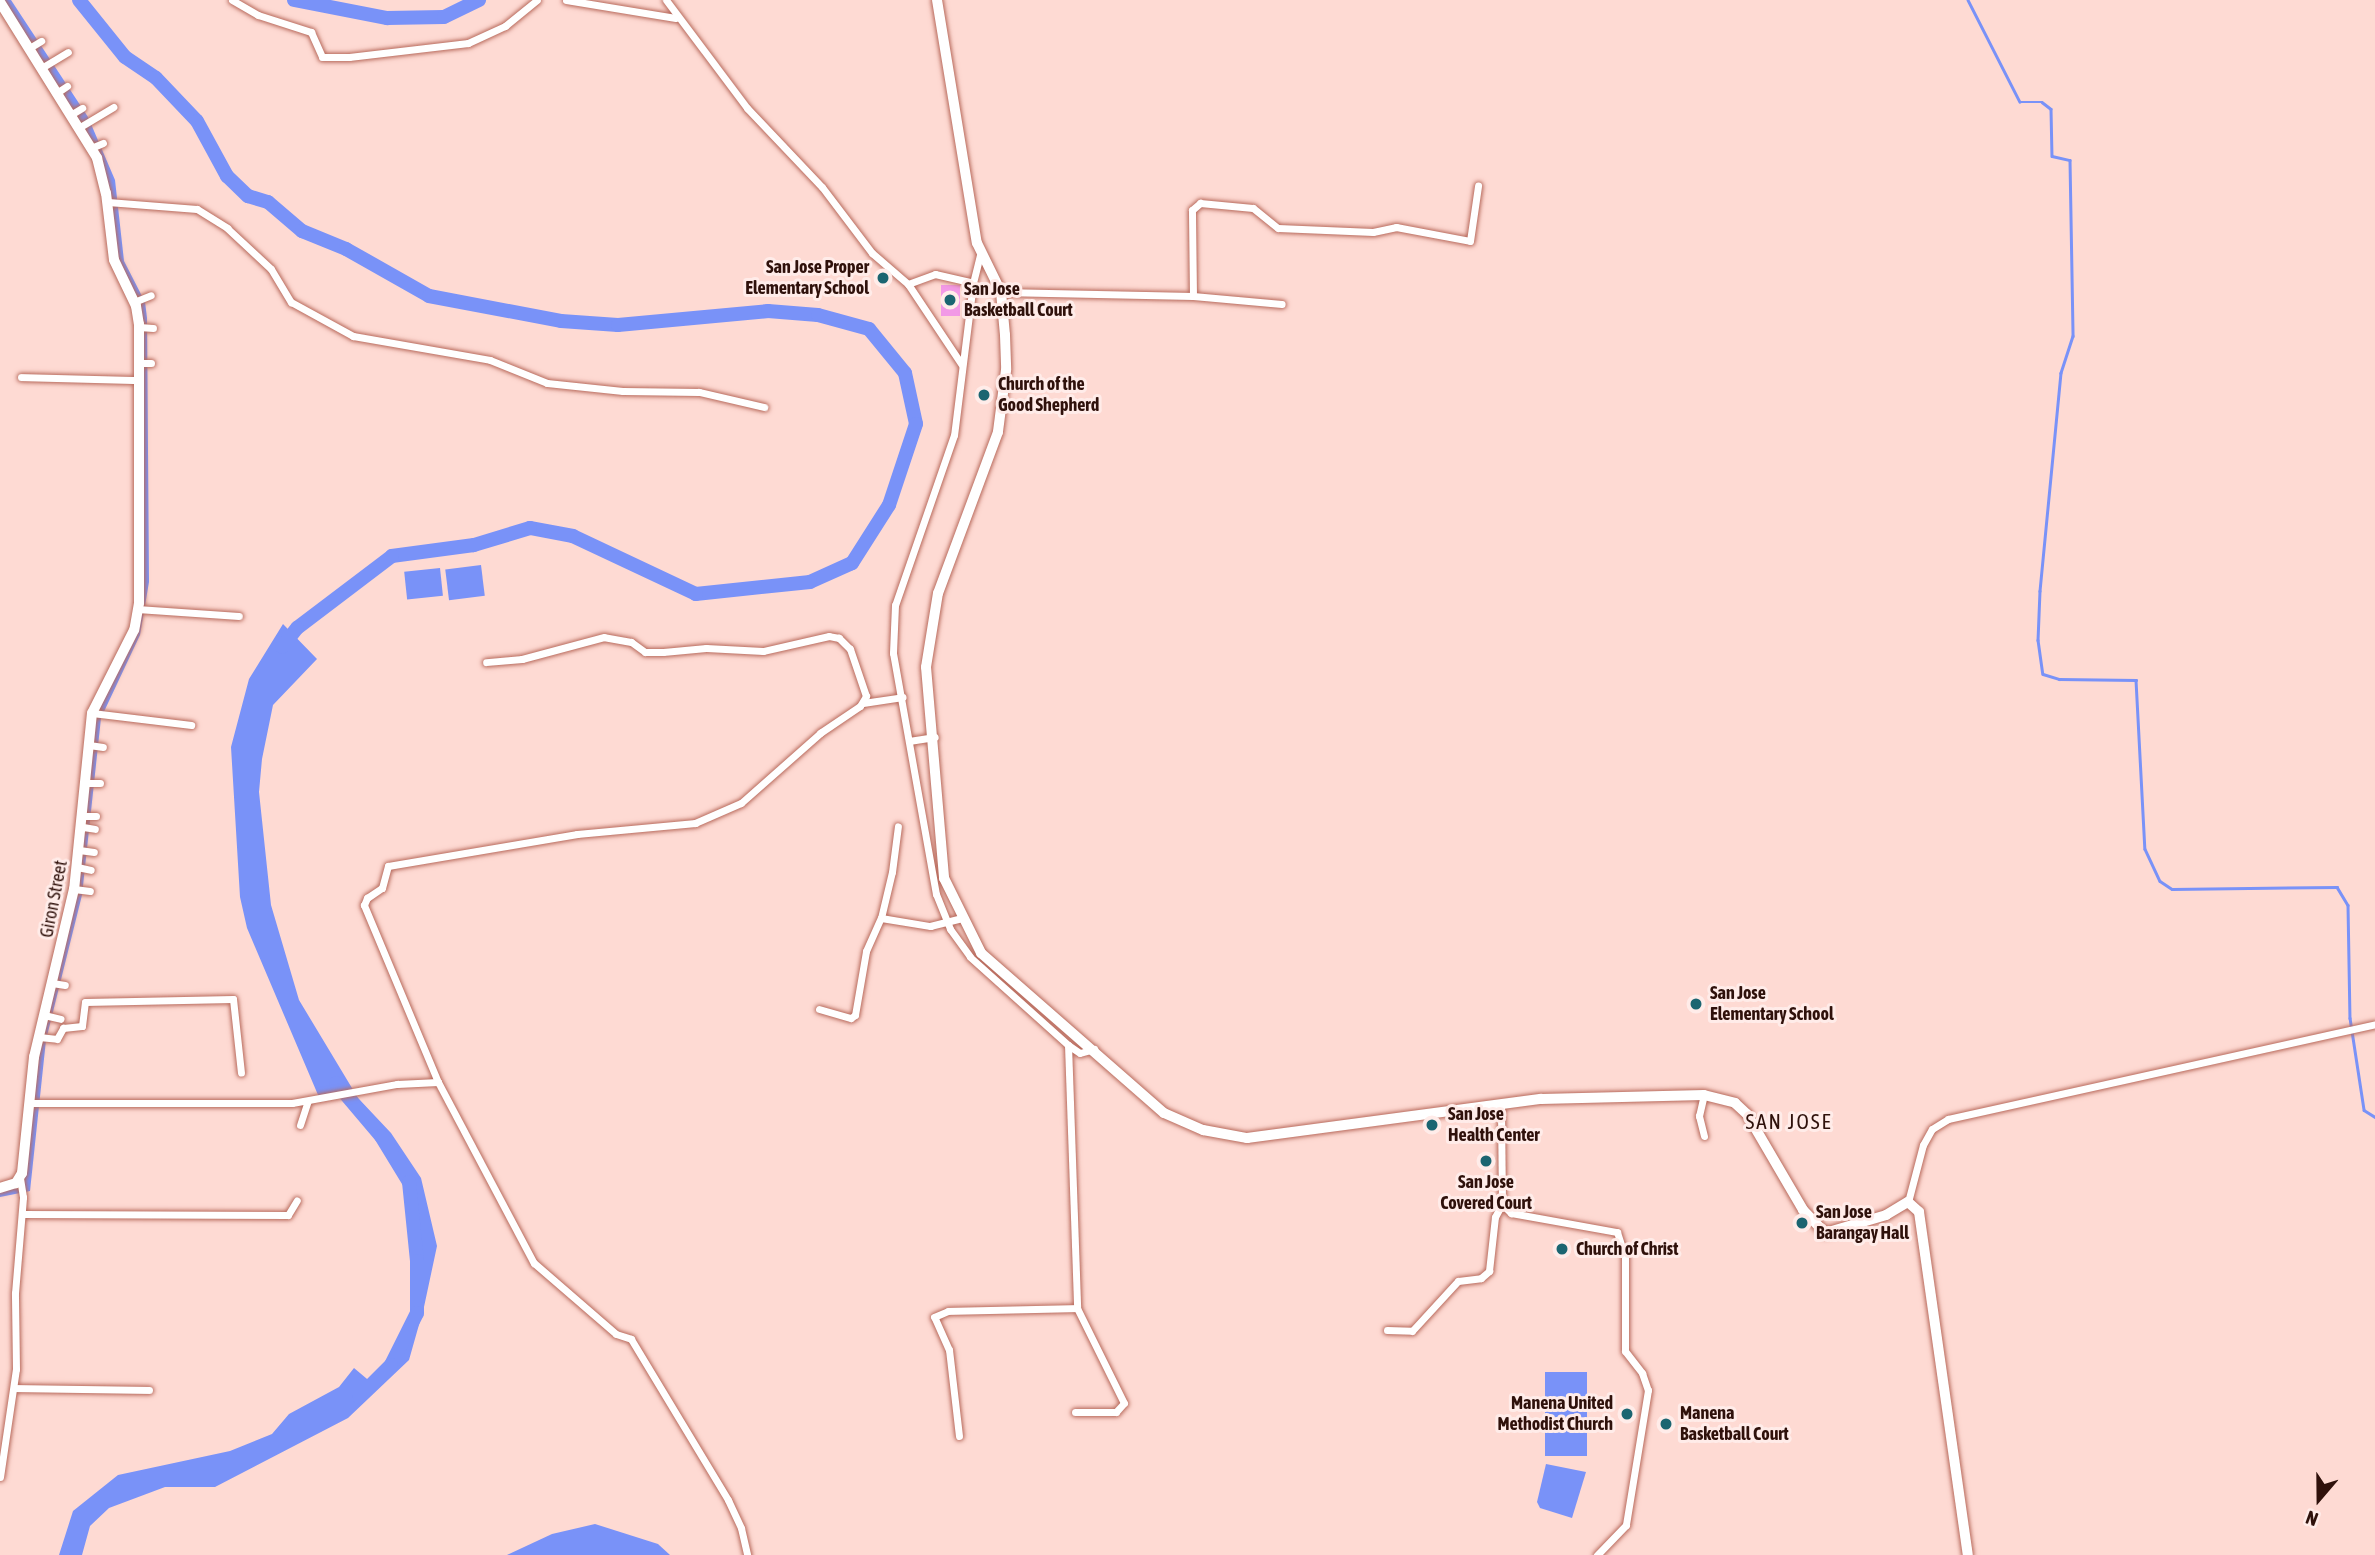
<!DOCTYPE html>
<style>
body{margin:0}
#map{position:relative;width:2375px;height:1555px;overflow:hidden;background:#fedad3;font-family:"Asap Condensed",sans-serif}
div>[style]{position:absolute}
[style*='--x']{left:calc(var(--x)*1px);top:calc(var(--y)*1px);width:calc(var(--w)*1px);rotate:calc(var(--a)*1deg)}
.green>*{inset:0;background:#f299e6;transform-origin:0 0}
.water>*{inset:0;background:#7992f8;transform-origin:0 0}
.stream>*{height:2.5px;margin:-1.25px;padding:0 1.25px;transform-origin:1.25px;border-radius:1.25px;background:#7992f8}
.river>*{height:14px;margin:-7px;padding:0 7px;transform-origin:7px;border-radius:7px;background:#7992f8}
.roads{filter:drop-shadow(0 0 2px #b86a5c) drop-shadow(0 0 2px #b86a5c)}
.minor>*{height:7px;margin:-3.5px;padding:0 3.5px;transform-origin:3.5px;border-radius:3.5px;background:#fff}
.tertiary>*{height:10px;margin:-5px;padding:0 5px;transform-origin:5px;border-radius:5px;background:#fff}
.dots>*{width:19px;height:19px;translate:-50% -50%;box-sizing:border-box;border:4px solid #ffece9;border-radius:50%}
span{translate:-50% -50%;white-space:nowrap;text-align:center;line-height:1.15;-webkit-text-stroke:6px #ffece9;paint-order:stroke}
.poi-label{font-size:18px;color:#2f110b;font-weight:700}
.right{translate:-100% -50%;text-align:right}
.left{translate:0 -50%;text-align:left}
.street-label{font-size:18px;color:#2f110b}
.quarter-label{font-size:21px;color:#2f110b;letter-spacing:2px}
.north{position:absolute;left:2284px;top:1464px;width:70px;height:70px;-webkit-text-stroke:5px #ffece9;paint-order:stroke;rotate:200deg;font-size:19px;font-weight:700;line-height:28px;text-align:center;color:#2f110b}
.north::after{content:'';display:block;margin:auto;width:24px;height:32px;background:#2f110b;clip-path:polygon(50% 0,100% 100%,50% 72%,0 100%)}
</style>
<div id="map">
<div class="green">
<i style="left:941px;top:285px;width:19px;height:31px"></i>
</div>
<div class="water">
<i style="clip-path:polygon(1px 0,11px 0,88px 117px,115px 180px,124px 261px,145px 302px,147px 318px,149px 582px,140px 635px,101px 718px,82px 895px,46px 1040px,30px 1191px,0 1197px,0 1192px,23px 1184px,25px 1176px,41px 1042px,80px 872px,95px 717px,135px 634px,142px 324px,117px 264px,107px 182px,57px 85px)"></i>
<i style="left:481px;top:565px;width:31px;height:36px;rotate:83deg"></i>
<i style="left:440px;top:568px;width:28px;height:36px;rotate:84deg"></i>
<i style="clip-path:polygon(283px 624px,317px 659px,273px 705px,262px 759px,259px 792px,271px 905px,299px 1000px,358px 1098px,391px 1133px,421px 1178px,437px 1246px,424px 1307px,409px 1360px,348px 1418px,215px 1487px,165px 1487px,109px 1508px,90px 1526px,82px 1555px,59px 1555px,73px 1511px,118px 1475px,230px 1451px,272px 1434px,289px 1414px,339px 1387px,354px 1368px,373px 1384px,391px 1365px,417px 1313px,409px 1182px,381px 1136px,343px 1091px,321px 1102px,247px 928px,240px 897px,231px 747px,249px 679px)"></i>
<i style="left:1545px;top:1372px;width:42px;height:84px"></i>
<i style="clip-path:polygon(1546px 1464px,1586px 1472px,1572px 1518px,1540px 1508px,1537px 1502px)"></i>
<i style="clip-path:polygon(595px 1524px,658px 1544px,670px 1555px,507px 1555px,552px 1534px)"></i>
</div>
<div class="stream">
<i style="--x:1968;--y:0;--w:114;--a:63"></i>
<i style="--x:2020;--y:102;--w:22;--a:0"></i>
<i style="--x:2042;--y:102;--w:11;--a:38"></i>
<i style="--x:2051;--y:109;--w:47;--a:88.8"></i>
<i style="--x:2052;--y:156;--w:18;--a:13"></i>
<i style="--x:2070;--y:160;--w:176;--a:89"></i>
<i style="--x:2073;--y:336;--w:39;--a:108"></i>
<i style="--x:2061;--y:373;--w:219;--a:95.5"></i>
<i style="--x:2040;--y:591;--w:49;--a:92.3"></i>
<i style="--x:2038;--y:640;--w:34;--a:82"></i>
<i style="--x:2043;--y:674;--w:17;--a:17"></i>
<i style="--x:2059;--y:679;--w:77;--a:0.7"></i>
<i style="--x:2136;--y:680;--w:169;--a:87"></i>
<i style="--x:2145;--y:849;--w:35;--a:65"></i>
<i style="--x:2160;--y:881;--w:14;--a:34"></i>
<i style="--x:2172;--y:889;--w:165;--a:-0.7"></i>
<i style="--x:2337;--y:887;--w:21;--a:59"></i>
<i style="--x:2348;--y:905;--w:113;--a:89"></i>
<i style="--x:2350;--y:1018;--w:93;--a:81.3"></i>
<i style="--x:2364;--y:1110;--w:13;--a:32"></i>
</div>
<div class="river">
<i style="--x:79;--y:0;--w:73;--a:51.1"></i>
<i style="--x:125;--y:57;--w:37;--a:34"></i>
<i style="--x:156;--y:78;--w:59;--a:46.4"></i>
<i style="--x:197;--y:121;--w:63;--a:61.4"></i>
<i style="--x:227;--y:176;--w:29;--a:44"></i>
<i style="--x:248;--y:196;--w:21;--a:17"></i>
<i style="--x:268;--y:202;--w:45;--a:40.5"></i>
<i style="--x:302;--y:231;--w:48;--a:22.2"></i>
<i style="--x:346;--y:249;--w:95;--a:29.5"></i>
<i style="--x:429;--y:296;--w:134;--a:10.7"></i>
<i style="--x:561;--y:321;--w:57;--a:4"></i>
<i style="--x:618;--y:325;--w:151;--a:-5.3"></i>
<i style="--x:768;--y:311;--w:50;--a:4.6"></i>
<i style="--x:818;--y:315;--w:53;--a:15.4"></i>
<i style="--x:869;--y:329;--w:57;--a:50.7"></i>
<i style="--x:905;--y:373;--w:52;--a:77.8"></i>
<i style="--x:916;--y:424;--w:85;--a:108.4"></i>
<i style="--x:889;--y:505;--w:69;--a:122.5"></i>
<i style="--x:852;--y:563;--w:46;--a:155.7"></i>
<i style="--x:810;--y:582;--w:115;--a:174"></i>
<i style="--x:696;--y:594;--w:136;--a:-154.8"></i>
<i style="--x:573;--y:536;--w:44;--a:-169.5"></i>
<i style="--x:530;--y:528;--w:59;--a:163.1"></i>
<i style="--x:474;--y:545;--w:83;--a:172.4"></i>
<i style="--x:392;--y:556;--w:119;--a:142.8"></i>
<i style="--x:297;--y:628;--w:24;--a:128"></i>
<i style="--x:294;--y:0;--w:95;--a:11"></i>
<i style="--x:387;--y:18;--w:57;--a:-1"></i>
<i style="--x:444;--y:17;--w:39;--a:-26"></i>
<i style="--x:336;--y:1083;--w:70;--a:49.7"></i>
<i style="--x:381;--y:1136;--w:54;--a:58.7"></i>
<i style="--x:409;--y:1182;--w:79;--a:84.2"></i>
<i style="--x:417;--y:1261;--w:52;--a:90"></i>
<i style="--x:417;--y:1313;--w:58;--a:116.6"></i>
<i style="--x:391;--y:1365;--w:45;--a:135"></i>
</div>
<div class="roads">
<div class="minor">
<i style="--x:232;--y:0;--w:30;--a:30"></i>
<i style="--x:258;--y:15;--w:56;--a:17.8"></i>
<i style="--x:311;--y:32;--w:27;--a:66"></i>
<i style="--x:322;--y:57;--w:27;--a:0"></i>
<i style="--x:349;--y:57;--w:120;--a:-6.7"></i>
<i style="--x:468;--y:43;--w:41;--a:-24.7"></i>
<i style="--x:505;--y:26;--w:41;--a:-39.1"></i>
<i style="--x:566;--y:0;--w:111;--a:9.3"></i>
<i style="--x:666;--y:0;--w:135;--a:53.1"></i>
<i style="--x:747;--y:108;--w:109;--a:46.5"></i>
<i style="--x:822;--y:187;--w:83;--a:52.9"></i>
<i style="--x:872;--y:253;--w:48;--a:40.7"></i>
<i style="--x:908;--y:284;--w:29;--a:-20"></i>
<i style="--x:935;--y:274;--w:39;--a:13"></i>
<i style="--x:973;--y:283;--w:30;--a:-76"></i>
<i style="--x:31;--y:47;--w:12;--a:-31"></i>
<i style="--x:43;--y:67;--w:29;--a:-31"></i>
<i style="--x:58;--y:92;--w:11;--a:-34"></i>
<i style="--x:72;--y:114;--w:12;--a:-31"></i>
<i style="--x:80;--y:127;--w:39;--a:-31"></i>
<i style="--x:91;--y:148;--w:13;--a:-23"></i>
<i style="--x:108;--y:202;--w:89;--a:4.5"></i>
<i style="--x:197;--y:209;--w:36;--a:32"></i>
<i style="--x:227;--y:228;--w:60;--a:43"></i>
<i style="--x:271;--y:269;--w:39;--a:59"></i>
<i style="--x:291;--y:302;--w:71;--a:28.7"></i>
<i style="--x:353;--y:336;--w:139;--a:9.9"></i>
<i style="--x:490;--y:360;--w:61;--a:22"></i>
<i style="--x:547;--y:383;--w:76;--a:6"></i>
<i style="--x:623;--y:391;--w:76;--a:0.8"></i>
<i style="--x:699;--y:392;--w:67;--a:13"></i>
<i style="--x:973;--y:283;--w:153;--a:97.1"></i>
<i style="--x:954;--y:435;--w:180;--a:109.1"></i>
<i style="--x:895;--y:605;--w:48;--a:92.4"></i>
<i style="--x:893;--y:653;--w:245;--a:79.9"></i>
<i style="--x:936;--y:894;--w:38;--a:68"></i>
<i style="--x:950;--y:929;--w:34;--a:54"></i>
<i style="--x:970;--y:957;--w:132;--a:41.9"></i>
<i style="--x:1068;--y:1045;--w:14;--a:34"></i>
<i style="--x:1080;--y:1053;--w:15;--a:-16"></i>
<i style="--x:908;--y:284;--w:97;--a:56.3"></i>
<i style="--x:1001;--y:292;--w:192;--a:1.2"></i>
<i style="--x:1193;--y:296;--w:89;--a:5.1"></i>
<i style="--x:1193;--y:296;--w:86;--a:-90.7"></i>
<i style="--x:1192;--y:210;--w:11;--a:-41"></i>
<i style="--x:1200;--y:203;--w:53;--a:5.4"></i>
<i style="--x:1253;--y:208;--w:32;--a:39"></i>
<i style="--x:1278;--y:228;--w:95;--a:2.4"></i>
<i style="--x:1373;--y:232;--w:24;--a:-12"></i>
<i style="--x:1396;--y:227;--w:75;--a:10.7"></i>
<i style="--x:1470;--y:241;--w:56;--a:-81.7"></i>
<i style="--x:134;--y:302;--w:18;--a:-22"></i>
<i style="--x:139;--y:327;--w:14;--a:4"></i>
<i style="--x:139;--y:363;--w:12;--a:0"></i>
<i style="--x:21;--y:377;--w:118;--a:1.5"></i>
<i style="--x:137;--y:609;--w:102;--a:3.9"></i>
<i style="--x:863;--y:703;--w:40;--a:-8.5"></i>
<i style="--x:92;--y:713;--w:100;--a:6.9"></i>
<i style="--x:909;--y:741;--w:26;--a:-9"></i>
<i style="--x:89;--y:745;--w:14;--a:8"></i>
<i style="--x:87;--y:783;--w:13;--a:0"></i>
<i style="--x:84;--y:816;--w:12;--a:0"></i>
<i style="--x:83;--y:827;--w:12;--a:9"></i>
<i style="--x:79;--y:850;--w:15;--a:8"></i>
<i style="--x:77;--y:867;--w:14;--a:12"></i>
<i style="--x:74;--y:889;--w:16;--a:7"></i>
<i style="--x:881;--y:918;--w:50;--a:9.3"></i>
<i style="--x:930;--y:926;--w:32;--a:-14"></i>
<i style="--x:52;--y:983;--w:13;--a:9"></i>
<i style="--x:819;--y:1009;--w:33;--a:16"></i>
<i style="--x:851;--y:1018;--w:5;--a:-37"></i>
<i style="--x:855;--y:1015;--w:65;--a:-80.2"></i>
<i style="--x:866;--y:951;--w:36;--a:-66"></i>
<i style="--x:881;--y:918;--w:47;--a:-76.6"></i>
<i style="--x:892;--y:872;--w:46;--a:-82.6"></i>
<i style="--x:44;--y:1015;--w:17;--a:13"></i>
<i style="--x:39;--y:1037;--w:18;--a:6"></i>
<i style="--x:57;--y:1039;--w:13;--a:-61"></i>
<i style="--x:63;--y:1028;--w:19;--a:-6"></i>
<i style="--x:82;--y:1026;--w:24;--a:-83"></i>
<i style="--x:85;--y:1002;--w:148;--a:-1.2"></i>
<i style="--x:233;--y:999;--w:74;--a:83.8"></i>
<i style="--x:1068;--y:1045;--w:263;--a:88"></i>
<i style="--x:1077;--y:1308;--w:106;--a:63.7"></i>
<i style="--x:1124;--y:1403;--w:12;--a:132"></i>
<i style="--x:1116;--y:1412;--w:41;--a:180"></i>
<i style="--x:438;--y:1082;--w:192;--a:-112.7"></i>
<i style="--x:364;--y:905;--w:8;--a:-67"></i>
<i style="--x:367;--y:898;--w:18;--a:-34"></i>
<i style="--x:382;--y:888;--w:23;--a:-75"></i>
<i style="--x:388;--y:866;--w:192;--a:-9.6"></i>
<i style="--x:577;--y:834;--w:119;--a:-5.3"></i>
<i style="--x:695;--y:823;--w:50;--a:-23.5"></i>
<i style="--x:741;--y:803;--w:106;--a:-41.5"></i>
<i style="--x:820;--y:733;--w:48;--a:-34"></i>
<i style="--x:860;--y:706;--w:12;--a:-59"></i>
<i style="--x:866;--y:696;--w:50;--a:-108.8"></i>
<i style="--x:850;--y:649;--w:16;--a:-135"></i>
<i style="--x:839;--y:638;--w:10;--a:-169"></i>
<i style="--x:829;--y:636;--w:68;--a:167.2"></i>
<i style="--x:763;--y:651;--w:57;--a:-177"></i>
<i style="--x:706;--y:648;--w:43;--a:174.7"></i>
<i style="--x:663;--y:652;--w:18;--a:180"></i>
<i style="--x:645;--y:652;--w:17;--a:-144"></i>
<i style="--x:631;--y:642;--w:27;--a:-170"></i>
<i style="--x:604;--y:637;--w:85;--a:165"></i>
<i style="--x:522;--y:659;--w:36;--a:175"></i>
<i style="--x:30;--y:1103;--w:262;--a:0"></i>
<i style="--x:292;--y:1103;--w:107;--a:-10.3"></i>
<i style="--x:397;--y:1084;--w:41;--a:-2.8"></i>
<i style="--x:438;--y:1082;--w:205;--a:62.1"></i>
<i style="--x:534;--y:1263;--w:108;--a:40.9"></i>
<i style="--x:616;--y:1334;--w:16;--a:18"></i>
<i style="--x:631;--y:1339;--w:188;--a:58.9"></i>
<i style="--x:728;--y:1500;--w:31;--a:65"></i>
<i style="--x:741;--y:1528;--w:28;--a:77"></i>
<i style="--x:300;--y:1125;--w:25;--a:-72"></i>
<i style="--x:1704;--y:1136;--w:21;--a:-104"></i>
<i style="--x:1699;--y:1116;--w:22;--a:-77"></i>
<i style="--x:1908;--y:1202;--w:59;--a:-75.3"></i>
<i style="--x:1923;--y:1145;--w:18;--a:-61"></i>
<i style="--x:1932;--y:1129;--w:19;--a:-32"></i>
<i style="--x:1948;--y:1119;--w:437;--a:-12.5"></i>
<i style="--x:1502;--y:1204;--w:13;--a:45"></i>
<i style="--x:1511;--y:1213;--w:108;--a:10.2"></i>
<i style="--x:1617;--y:1232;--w:25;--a:72"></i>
<i style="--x:1625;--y:1256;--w:95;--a:90"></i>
<i style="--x:1625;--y:1351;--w:28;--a:52"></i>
<i style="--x:1642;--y:1373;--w:18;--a:71"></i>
<i style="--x:1648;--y:1390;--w:137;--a:99.3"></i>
<i style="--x:1626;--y:1525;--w:42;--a:134"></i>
<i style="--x:22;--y:1214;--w:266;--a:0.2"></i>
<i style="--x:288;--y:1215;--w:17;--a:-59"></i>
<i style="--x:1387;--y:1330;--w:25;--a:2"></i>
<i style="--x:1412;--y:1331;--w:68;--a:-47.4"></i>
<i style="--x:1458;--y:1281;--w:23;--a:-7"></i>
<i style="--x:1481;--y:1278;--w:11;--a:-41"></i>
<i style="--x:1489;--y:1271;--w:54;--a:-83.7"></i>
<i style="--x:1495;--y:1217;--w:15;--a:-62"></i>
<i style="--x:1502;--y:1204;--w:98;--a:-90.6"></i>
<i style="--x:14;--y:1388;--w:135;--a:0.8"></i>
<i style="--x:959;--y:1436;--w:87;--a:-96.6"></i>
<i style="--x:949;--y:1350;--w:36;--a:-114"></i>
<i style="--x:934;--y:1317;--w:15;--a:-23"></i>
<i style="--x:948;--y:1311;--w:129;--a:-1.3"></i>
<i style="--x:0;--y:1477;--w:109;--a:-81.6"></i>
<i style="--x:16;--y:1369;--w:76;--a:-90.8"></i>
<i style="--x:15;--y:1293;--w:96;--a:-85.2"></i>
<i style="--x:23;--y:1197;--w:18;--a:-99"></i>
</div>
<div class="tertiary">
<i style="--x:937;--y:0;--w:246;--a:80.7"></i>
<i style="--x:977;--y:243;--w:55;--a:63.9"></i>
<i style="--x:1001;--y:292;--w:43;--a:84.7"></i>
<i style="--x:1005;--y:335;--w:35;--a:88"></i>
<i style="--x:1006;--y:370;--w:63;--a:97.4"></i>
<i style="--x:998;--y:432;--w:172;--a:110.4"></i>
<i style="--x:938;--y:593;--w:75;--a:99.2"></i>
<i style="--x:926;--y:667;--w:212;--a:85.1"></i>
<i style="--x:944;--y:878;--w:84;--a:63.7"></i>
<i style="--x:981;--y:953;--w:243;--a:41.2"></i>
<i style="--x:1164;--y:1113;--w:43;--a:23.6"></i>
<i style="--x:1203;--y:1130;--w:45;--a:10.3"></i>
<i style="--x:1247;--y:1138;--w:297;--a:-7.6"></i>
<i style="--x:1541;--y:1099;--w:163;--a:-1.4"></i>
<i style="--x:1704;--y:1095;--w:32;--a:14"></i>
<i style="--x:1735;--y:1103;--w:16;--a:43"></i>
<i style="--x:1747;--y:1114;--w:111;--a:59.7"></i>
<i style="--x:1803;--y:1210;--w:32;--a:46"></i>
<i style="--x:1825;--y:1233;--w:64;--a:-16.4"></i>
<i style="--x:1886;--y:1215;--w:26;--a:-31"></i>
<i style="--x:1908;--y:1202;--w:15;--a:42"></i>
<i style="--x:1919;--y:1212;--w:346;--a:81.9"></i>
<i style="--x:0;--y:2;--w:184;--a:58.1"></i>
<i style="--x:97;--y:158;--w:36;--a:76"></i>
<i style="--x:106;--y:193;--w:67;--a:83.2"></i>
<i style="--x:114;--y:260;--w:51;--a:64.4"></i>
<i style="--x:136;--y:306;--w:18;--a:81"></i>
<i style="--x:139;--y:324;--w:279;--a:90"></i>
<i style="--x:139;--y:603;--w:27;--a:100"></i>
<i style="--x:134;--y:630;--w:93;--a:116.8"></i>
<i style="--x:92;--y:713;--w:177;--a:95.8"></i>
<i style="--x:74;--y:889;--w:173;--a:103.4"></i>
<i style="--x:34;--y:1057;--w:117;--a:95.9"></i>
<i style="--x:22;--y:1173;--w:12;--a:121"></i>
<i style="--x:16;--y:1183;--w:17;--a:163"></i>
</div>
</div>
<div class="dots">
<i style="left:883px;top:278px;background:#1b6571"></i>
<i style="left:950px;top:300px;background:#1b6571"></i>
<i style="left:984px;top:395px;background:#1b6571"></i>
<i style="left:1696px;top:1004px;background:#1b6571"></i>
<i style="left:1432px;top:1125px;background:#1b6571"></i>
<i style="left:1486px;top:1161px;background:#1b6571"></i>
<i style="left:1802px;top:1223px;background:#1b6571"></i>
<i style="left:1562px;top:1249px;background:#1b6571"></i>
<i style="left:1627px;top:1414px;background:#1b6571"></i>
<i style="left:1666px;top:1424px;background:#1b6571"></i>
</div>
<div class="poi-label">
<span class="right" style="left:869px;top:278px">San Jose Proper<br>Elementary School</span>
<span class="left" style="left:964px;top:300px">San Jose<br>Basketball Court</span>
<span class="left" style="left:998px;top:395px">Church of the<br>Good Shepherd</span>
<span class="left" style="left:1710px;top:1004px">San Jose<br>Elementary School</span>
<span class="left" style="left:1448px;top:1125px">San Jose<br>Health Center</span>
<span style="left:1486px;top:1193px">San Jose<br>Covered Court</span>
<span class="left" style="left:1816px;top:1223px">San Jose<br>Barangay Hall</span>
<span class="left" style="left:1576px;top:1249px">Church of Christ</span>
<span class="right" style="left:1613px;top:1414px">Manena United<br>Methodist Church</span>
<span class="left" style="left:1680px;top:1424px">Manena<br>Basketball Court</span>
</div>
<div class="street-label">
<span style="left:54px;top:899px;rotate:-79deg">Giron Street</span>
</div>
<div class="quarter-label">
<span style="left:1789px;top:1121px">SAN JOSE</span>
</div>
<div class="north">N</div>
</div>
